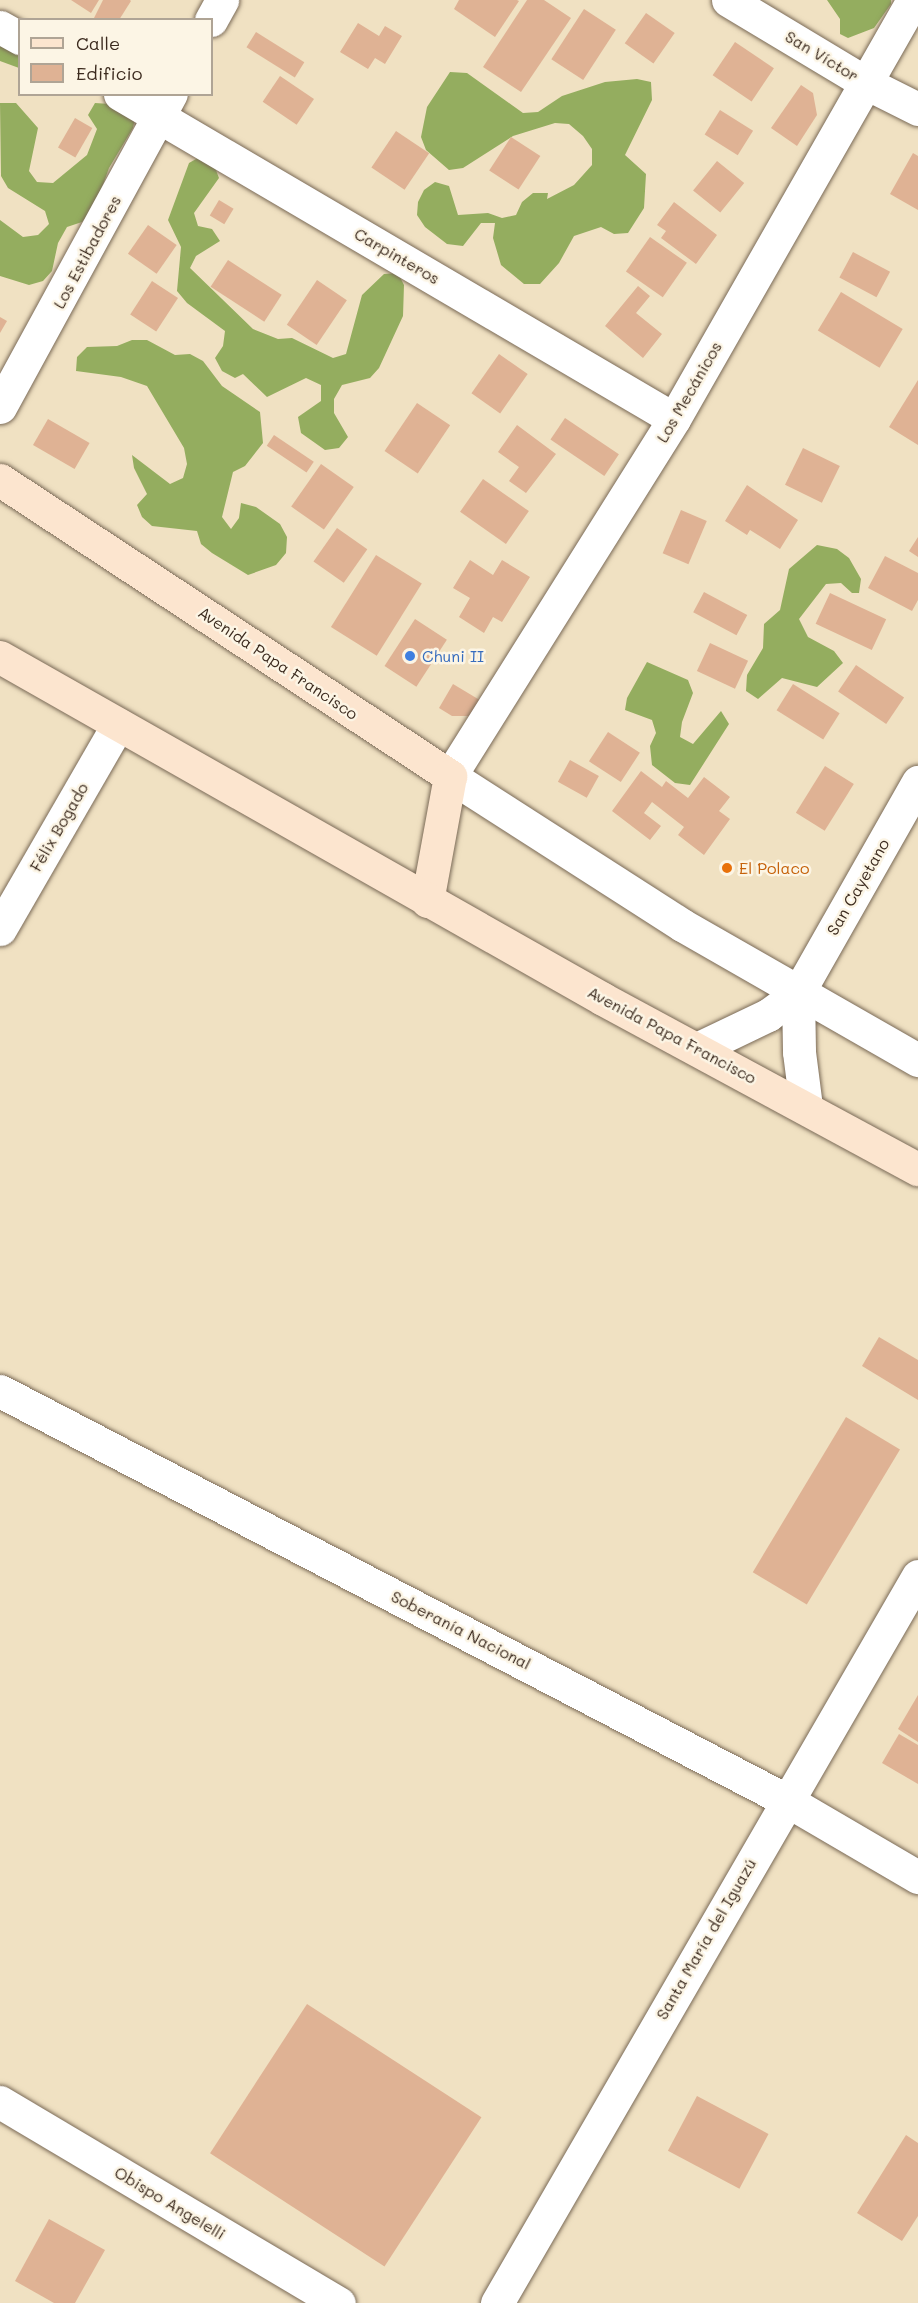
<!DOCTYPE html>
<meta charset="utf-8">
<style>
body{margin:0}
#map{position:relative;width:918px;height:2303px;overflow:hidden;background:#f0e1c2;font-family:Mali,sans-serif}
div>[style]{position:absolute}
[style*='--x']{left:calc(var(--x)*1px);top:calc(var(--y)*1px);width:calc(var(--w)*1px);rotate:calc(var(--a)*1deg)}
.forest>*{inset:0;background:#94ad5f}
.building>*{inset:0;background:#dfb294;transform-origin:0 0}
.roads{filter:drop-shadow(0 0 2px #7a6a57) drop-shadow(0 0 2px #7a6a57)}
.street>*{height:33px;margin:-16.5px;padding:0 16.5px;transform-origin:16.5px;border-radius:16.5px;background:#fff}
.secondary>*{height:33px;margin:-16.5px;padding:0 16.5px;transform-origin:16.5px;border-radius:16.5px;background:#fce5cf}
.dots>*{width:16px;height:16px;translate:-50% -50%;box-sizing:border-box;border:3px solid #fcf5e5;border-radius:50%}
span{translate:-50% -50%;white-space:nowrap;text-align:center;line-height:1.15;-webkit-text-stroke:5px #fcf5e5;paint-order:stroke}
.street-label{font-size:16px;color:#3b2a1e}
.shop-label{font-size:16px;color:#366cbe}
.left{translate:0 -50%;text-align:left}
.food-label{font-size:16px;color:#c56008}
.legend{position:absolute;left:18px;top:18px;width:195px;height:78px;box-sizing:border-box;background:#fcf5e5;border:2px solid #afa495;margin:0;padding:8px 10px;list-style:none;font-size:18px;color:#3b2a1e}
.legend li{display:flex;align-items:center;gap:12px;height:30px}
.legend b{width:30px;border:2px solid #afa495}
</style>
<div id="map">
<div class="forest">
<i style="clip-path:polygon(827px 0,891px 0,891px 4px,874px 28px,848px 38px,840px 34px,840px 19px)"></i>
<i style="clip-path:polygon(0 44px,19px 54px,19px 68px,0 61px)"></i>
<i style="clip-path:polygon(450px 72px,467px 73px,523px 113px,538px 112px,562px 96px,605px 82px,637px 79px,651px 82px,652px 100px,625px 155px,646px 174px,644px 208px,628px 233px,614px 234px,601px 227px,574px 236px,559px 263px,540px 284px,524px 284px,501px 265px,493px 238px,495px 223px,481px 223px,463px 246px,447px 244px,425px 227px,417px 215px,418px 202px,424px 190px,435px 182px,449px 186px,458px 215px,488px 213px,502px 218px,516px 215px,522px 202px,533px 193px,548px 193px,547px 199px,574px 185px,592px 165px,592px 149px,583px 136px,569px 124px,555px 123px,513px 136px,463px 168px,449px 170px,426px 150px,421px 137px,427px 107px)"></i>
<i style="clip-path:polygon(0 103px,16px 103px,38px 128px,29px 171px,37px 182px,53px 183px,87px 155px,97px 129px,88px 115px,95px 103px,125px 105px,136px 113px,133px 128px,109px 168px,94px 210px,82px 222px,67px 227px,58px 243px,52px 271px,43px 281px,29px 285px,0 276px,0 220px,23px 237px,38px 235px,49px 224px,45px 211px,8px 188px,1px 176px)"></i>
<i style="clip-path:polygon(203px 155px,214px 165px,219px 178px,194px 213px,198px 226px,212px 229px,220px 241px,196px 256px,190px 268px,253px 329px,278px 339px,292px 338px,333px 358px,346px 354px,362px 295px,384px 274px,398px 273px,404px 285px,403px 316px,379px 368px,370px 378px,342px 385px,334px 399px,334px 413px,348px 437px,339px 448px,325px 450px,301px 433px,298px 417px,321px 401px,321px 385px,306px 378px,267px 397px,243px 374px,235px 378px,222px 371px,215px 358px,223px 346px,225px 331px,187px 303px,177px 291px,181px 247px,168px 220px,189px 163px)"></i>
<i style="clip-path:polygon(132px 340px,147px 340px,175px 355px,190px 354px,203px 361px,222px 386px,260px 412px,263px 443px,245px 466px,233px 472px,222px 517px,231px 529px,239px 518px,241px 503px,256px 507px,280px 524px,287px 537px,286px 553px,276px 565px,248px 575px,212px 553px,201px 544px,197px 531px,152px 526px,142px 517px,137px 505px,147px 494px,134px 468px,132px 455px,170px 484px,183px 478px,187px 464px,184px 448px,147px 386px,121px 377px,76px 371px,77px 357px,87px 347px,117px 346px)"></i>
<i style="clip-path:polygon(817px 545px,837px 549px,849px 558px,861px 579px,859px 593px,852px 593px,841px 583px,826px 584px,799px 619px,808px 637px,834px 651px,843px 663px,817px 687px,782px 678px,758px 699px,746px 691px,747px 675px,763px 648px,764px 624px,780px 610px,789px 569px)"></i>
<i style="clip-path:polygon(647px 662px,688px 680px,693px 693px,682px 722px,680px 737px,693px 744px,721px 711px,729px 724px,690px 785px,675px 783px,652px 765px,650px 746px,656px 733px,652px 720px,625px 710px,627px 698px)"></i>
</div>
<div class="building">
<i style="clip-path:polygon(71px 0,99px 0,91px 13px)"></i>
<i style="clip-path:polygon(103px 0,130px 0,131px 1px,119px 20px,93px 20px)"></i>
<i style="clip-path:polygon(459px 0,517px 0,519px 1px,495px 37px,454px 9px)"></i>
<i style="clip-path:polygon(527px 0,544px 0,571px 18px,521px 92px,483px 67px)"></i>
<i style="left:584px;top:9px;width:38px;height:60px;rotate:33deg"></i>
<i style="left:646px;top:13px;width:35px;height:37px;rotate:35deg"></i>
<i style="clip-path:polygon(358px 23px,379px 36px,385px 26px,402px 36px,385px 64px,375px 58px,368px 69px,340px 52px)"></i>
<i style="left:256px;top:32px;width:57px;height:18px;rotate:32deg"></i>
<i style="left:735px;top:42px;width:47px;height:40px;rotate:34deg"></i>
<i style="left:280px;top:76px;width:41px;height:31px;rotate:34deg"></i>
<i style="clip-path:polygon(801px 85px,813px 93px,817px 115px,797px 146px,771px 128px)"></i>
<i style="left:720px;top:110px;width:39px;height:29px;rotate:32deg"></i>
<i style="left:75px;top:118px;width:20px;height:34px;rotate:30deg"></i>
<i style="left:396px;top:131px;width:40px;height:44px;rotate:34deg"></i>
<i style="left:511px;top:137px;width:35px;height:40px;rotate:33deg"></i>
<i style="clip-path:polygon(913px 153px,918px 156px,918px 210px,890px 194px)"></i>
<i style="left:717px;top:161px;width:35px;height:38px;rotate:39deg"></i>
<i style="left:219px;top:200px;width:17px;height:18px;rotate:31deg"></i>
<i style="clip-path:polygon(674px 202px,717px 235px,696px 264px,661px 238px,666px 231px,657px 225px)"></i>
<i style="left:148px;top:225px;width:35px;height:35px;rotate:35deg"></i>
<i style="left:650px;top:237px;width:45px;height:42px;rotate:35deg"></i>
<i style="left:853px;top:252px;width:42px;height:29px;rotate:28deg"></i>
<i style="left:228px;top:260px;width:64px;height:32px;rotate:33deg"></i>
<i style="left:317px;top:280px;width:36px;height:54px;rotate:34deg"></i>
<i style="left:152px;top:281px;width:31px;height:40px;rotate:33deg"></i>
<i style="clip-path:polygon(638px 286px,650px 296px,636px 313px,662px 334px,643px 358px,605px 326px)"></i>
<i style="left:841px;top:292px;width:72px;height:45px;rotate:31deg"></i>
<i style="clip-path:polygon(0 317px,7px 321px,0 333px)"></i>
<i style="left:499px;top:354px;width:35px;height:48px;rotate:35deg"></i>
<i style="clip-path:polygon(918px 380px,918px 445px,889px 427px)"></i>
<i style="left:417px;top:403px;width:40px;height:58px;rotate:34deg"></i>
<i style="left:565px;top:418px;width:65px;height:26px;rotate:34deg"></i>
<i style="left:48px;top:419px;width:48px;height:30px;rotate:30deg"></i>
<i style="clip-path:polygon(517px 425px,556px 454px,526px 493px,509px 481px,519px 467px,498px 452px)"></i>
<i style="left:274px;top:435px;width:48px;height:13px;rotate:34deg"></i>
<i style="left:803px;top:448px;width:41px;height:41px;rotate:26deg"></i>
<i style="left:321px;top:464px;width:40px;height:52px;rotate:35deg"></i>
<i style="left:483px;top:479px;width:56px;height:40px;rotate:35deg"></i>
<i style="clip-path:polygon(747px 485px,798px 520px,780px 549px,750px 530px,747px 535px,725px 521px)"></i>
<i style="left:681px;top:510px;width:28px;height:47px;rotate:23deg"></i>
<i style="left:337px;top:528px;width:37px;height:41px;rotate:35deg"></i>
<i style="clip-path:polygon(918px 537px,918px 557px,909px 551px)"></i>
<i style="left:376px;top:555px;width:54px;height:85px;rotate:32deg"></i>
<i style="clip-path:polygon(885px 556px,918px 573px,918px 600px,912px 611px,868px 588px)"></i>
<i style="clip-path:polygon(470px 560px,493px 575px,502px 560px,530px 577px,502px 622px,493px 617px,484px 633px,459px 617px,470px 598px,453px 588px)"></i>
<i style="left:704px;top:592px;width:49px;height:23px;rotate:28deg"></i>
<i style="left:830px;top:593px;width:62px;height:34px;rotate:25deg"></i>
<i style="left:415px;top:619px;width:38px;height:56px;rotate:33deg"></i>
<i style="left:710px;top:643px;width:42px;height:31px;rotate:25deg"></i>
<i style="left:856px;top:665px;width:58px;height:32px;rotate:34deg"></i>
<i style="clip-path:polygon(453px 684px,483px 702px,470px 716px,452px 716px,439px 708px)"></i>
<i style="left:793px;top:684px;width:55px;height:31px;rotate:32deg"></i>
<i style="left:608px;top:732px;width:38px;height:35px;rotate:33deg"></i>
<i style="left:570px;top:760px;width:33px;height:25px;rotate:29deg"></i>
<i style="left:825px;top:766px;width:34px;height:55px;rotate:32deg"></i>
<i style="clip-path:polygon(641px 771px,662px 787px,666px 781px,688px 798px,704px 777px,730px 797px,719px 811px,730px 819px,704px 855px,678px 835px,684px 827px,652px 802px,644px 813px,661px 826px,650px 840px,612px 811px)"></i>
<i style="clip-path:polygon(879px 1337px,918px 1360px,918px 1400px,862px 1366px)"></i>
<i style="left:846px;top:1417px;width:63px;height:181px;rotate:31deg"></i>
<i style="clip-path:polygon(918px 1695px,918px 1742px,898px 1729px)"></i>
<i style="clip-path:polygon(899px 1734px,918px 1745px,918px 1784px,882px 1763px)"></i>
<i style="left:307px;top:2004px;width:208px;height:178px;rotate:33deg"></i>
<i style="left:697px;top:2096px;width:81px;height:62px;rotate:28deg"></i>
<i style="clip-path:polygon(906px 2135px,918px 2143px,918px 2216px,902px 2241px,857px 2213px)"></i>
<i style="clip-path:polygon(49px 2219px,105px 2250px,75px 2303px,54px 2303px,15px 2281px)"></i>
</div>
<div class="roads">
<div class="street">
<i style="--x:728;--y:0;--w:161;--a:31"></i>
<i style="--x:866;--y:83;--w:58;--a:26.6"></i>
<i style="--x:913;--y:0;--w:482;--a:119.7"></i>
<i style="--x:674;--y:419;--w:421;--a:122.1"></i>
<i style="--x:450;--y:776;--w:276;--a:32.7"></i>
<i style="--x:682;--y:925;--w:272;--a:29.8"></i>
<i style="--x:211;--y:20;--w:23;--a:-61"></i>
<i style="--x:0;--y:27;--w:23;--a:29"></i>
<i style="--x:120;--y:94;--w:642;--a:30.4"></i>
<i style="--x:0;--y:407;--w:357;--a:-61.4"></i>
<i style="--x:0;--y:929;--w:236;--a:-60"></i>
<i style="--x:798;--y:993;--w:243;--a:-60.4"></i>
<i style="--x:697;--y:1049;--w:79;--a:-25.6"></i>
<i style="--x:768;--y:1015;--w:37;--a:-36"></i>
<i style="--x:798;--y:993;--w:59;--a:89"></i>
<i style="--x:799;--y:1052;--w:55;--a:82.7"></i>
<i style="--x:0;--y:1391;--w:886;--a:27.49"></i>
<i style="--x:786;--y:1800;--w:153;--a:30.3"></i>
<i style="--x:0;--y:2102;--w:394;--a:30.7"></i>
<i style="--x:497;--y:2303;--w:840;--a:-59.93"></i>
</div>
<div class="secondary">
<i style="--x:0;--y:480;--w:539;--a:33.34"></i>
<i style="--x:450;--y:776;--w:127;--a:100.4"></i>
<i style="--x:0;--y:657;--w:693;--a:29.56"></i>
<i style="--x:603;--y:999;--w:358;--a:28.4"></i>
</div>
</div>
<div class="dots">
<i style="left:410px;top:656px;background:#3f7fe0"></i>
<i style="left:727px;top:868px;background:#e8710a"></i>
</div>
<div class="street-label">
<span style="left:822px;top:56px;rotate:31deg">San Víctor</span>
<span style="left:87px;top:252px;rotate:-62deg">Los Estibadores</span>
<span style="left:397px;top:256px;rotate:30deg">Carpinteros</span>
<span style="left:689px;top:392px;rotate:-60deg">Los Mecánicos</span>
<span style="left:278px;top:663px;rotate:34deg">Avenida Papa Francisco</span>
<span style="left:59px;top:827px;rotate:-60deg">Félix Bogado</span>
<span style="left:858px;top:887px;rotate:-60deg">San Cayetano</span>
<span style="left:672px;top:1035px;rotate:28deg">Avenida Papa Francisco</span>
<span style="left:461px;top:1630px;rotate:27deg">Soberanía Nacional</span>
<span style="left:706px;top:1939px;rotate:-60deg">Santa María del Iguazú</span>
<span style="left:170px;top:2203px;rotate:31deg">Obispo Angelelli</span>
</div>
<div class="shop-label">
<span class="left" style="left:422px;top:656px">Chuni II</span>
</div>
<div class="food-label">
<span class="left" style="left:739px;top:868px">El Polaco</span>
</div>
<ul class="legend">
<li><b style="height:8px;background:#fce5cf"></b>Calle</li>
<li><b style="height:16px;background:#dfb294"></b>Edificio</li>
</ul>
</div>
